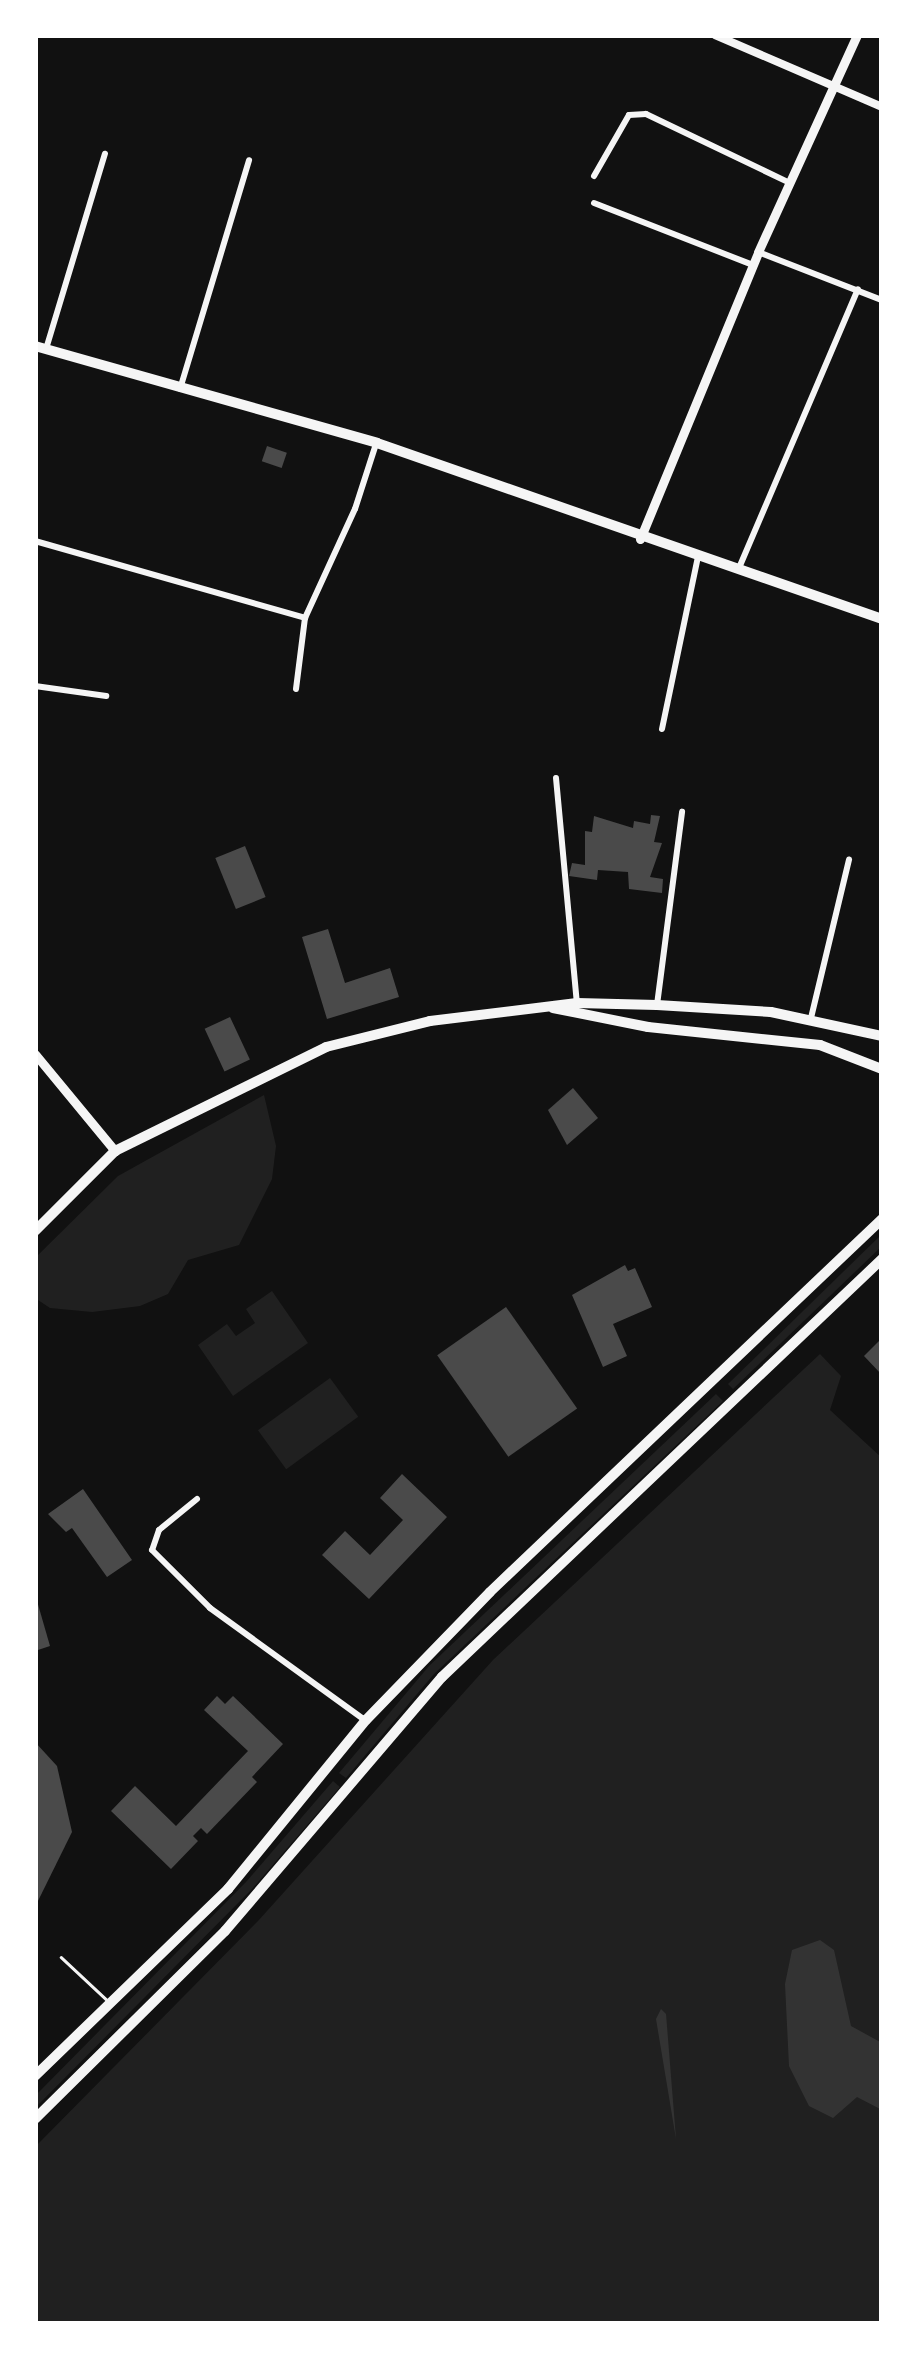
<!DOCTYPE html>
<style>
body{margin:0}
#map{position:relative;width:917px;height:2359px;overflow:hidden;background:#111;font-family:Raleway,sans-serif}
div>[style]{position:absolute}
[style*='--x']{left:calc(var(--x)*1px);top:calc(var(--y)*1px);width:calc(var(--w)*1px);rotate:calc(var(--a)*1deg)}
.green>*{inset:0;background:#202020;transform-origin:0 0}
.water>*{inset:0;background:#333}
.building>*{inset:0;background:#4a4a4a;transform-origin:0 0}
.service>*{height:2.5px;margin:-1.25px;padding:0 1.25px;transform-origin:1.25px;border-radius:1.25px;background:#f5f5f5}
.minor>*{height:6px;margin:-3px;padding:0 3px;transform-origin:3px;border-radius:3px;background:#f5f5f5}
.tertiary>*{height:8px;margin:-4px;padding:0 4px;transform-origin:4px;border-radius:4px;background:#f5f5f5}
.secondary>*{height:9px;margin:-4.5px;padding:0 4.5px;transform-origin:4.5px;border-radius:4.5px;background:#f5f5f5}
.primary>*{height:10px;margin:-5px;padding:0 5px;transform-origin:5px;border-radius:5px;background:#f5f5f5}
.trunk>*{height:10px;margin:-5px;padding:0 5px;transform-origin:5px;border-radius:5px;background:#f5f5f5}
span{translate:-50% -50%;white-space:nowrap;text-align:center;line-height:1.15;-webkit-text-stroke:8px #fff;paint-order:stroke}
.frame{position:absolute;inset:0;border:38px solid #fff;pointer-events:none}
</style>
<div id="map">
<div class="green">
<i style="clip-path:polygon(264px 1095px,276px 1146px,272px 1179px,239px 1245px,188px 1260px,168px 1294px,140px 1306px,92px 1312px,50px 1308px,35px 1298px,35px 1258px,118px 1176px)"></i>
<i style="clip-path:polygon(882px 1234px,882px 1246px,733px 1389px,728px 1384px)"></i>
<i style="clip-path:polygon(272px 1291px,308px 1343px,233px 1396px,198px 1345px,227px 1324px,236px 1336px,255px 1323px,246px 1309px)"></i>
<i style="clip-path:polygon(820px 1354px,841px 1376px,830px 1410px,882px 1458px,882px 2324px,35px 2324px,35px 2147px,258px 1921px,493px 1660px)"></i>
<i style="left:330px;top:1378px;width:48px;height:89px;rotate:54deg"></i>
<i style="clip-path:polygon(716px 1394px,723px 1401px,434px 1674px,346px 1778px,339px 1773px,429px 1666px)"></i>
<i style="clip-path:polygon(333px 1781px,340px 1787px,252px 1889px,35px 2108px,35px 2096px,246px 1882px)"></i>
</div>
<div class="water">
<i style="clip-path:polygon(820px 1940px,834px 1950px,851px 2026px,882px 2043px,882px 2110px,857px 2097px,833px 2118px,809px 2106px,789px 2066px,785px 1984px,792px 1950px)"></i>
<i style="clip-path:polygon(661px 2009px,666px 2014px,676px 2139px,656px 2019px)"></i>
</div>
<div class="building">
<i style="left:267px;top:446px;width:21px;height:16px;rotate:19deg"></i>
<i style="clip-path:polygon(651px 815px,660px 816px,654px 842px,662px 843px,650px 877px,663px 879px,662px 893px,629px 889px,628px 872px,598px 870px,597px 880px,569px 876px,572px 863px,585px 865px,585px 831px,592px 832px,594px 816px,633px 828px,634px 821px,650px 824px)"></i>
<i style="left:245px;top:846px;width:55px;height:32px;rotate:68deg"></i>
<i style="clip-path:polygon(328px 929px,345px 983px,390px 968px,399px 997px,327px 1019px,302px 937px)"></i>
<i style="left:230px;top:1017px;width:47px;height:28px;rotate:65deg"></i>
<i style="clip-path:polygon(573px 1088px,598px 1118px,567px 1145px,548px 1110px)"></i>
<i style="clip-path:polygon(625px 1265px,628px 1271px,635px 1268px,652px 1307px,613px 1324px,627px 1356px,603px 1367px,572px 1295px)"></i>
<i style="left:506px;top:1307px;width:124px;height:84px;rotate:55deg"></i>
<i style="clip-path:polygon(882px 1338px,882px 1375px,864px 1356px)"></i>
<i style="clip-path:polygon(402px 1474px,447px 1517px,369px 1599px,322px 1555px,345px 1531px,370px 1555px,403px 1520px,380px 1498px)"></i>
<i style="clip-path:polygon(83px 1489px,132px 1560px,107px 1577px,72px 1528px,66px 1532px,48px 1514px)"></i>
<i style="clip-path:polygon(35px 1594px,50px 1646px,35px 1651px)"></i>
<i style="clip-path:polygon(217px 1696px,225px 1704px,233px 1696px,283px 1744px,252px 1777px,257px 1782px,207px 1834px,201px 1828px,193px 1836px,198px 1841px,171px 1869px,111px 1811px,135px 1786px,176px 1826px,248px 1751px,204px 1710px)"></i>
<i style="clip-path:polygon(35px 1742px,57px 1766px,72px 1832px,35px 1907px)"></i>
</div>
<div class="service">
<i style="--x:61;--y:1957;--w:62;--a:43"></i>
</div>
<div class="minor">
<i style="--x:594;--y:176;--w:70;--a:-60.2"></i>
<i style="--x:629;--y:115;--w:17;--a:-3"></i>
<i style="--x:646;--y:114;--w:157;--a:25.6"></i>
<i style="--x:594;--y:203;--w:171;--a:21.3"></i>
<i style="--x:758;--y:252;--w:133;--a:21.2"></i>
<i style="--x:46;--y:349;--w:204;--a:-73.2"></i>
<i style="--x:180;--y:389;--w:239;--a:-73.2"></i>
<i style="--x:35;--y:541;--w:281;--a:15.9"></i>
<i style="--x:305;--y:618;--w:120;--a:-65.4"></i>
<i style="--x:355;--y:509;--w:68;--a:-72.1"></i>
<i style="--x:739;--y:568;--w:303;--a:-66.9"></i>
<i style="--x:35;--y:686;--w:72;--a:8"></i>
<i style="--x:296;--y:689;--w:72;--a:-82.8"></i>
<i style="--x:662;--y:729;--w:176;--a:-78.2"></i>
<i style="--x:556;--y:778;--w:226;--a:84.7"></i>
<i style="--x:657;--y:1005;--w:195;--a:-82.6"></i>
<i style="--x:811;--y:1018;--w:163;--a:-76.5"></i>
<i style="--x:197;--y:1499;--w:49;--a:140.8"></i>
<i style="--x:159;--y:1530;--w:21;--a:109"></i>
<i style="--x:152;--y:1550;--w:82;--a:45"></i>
<i style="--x:210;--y:1608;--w:191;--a:35.9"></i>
</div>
<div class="tertiary">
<i style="--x:715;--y:35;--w:182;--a:23.3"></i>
</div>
<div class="secondary">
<i style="--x:640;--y:539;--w:310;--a:-67.6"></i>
<i style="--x:758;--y:252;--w:239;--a:-65.5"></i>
<i style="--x:35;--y:1054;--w:126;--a:50.5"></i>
</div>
<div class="primary">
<i style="--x:553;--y:1008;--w:97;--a:11.3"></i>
<i style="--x:648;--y:1027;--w:173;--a:6"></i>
<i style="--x:820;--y:1045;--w:66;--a:21.2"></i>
<i style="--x:35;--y:1231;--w:113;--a:-45"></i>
<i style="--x:115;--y:1151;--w:235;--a:-26.2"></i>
<i style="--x:326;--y:1047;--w:107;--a:-14"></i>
<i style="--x:430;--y:1021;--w:148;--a:-7"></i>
<i style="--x:577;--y:1003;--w:80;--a:1.4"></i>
<i style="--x:657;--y:1005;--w:114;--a:3.5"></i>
<i style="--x:771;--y:1012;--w:114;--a:12.2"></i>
</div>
<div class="trunk">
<i style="--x:35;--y:346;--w:355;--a:15.8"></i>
<i style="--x:377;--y:443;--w:535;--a:19.21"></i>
<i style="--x:35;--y:2076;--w:269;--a:-44.1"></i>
<i style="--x:228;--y:1889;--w:218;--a:-50.8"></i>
<i style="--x:366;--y:1720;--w:178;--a:-45.9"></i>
<i style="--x:490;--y:1592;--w:541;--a:-43.58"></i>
<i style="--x:35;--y:2119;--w:267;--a:-44.7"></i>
<i style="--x:225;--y:1931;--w:334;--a:-49.5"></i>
<i style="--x:442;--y:1677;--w:607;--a:-43.53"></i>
</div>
<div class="frame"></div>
</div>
